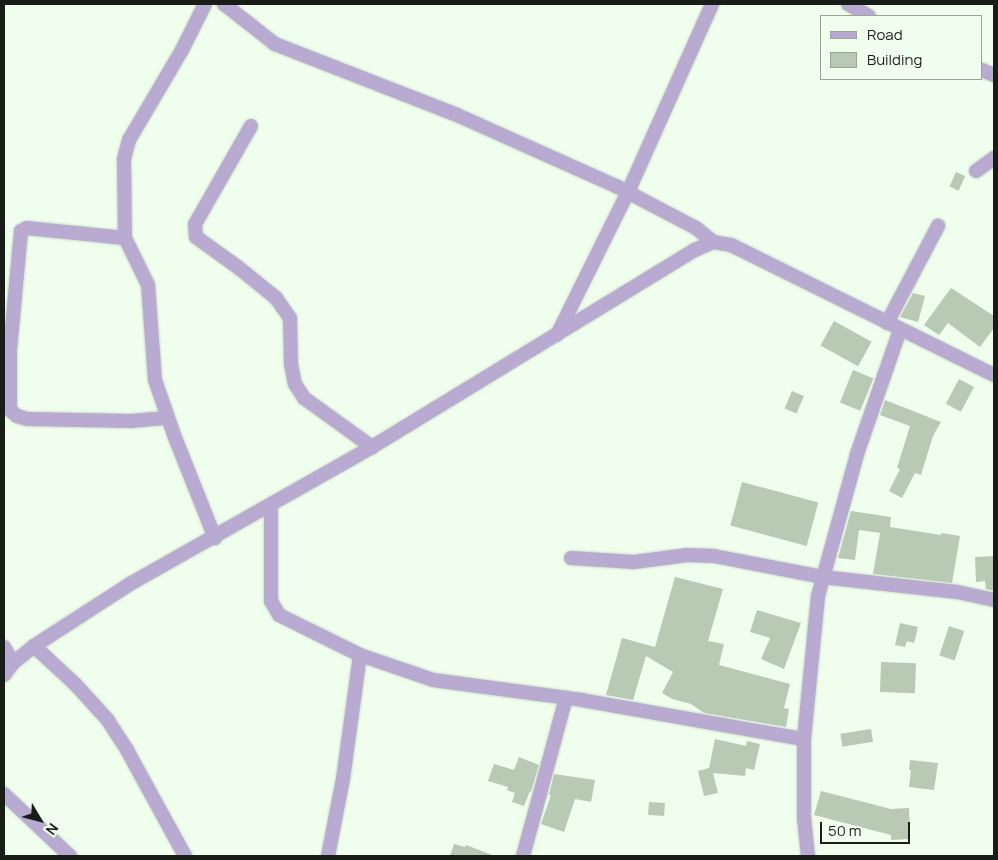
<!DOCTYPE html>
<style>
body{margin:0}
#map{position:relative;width:998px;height:860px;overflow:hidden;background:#f0feed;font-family:Manrope,sans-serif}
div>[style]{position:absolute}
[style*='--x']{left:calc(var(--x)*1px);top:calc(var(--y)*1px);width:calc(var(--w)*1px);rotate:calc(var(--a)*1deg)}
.building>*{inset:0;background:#b8c9b4;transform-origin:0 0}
.roads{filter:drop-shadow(0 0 1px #cddacb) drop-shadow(0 0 1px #cddacb)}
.minor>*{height:14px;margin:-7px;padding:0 7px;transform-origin:7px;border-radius:7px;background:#b8aad1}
span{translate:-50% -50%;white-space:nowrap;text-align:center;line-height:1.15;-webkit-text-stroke:5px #f0feed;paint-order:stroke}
.frame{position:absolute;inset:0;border:5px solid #181e17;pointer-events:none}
.legend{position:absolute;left:820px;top:15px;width:162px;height:65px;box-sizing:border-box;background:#f0feed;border:1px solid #9aa497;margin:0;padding:6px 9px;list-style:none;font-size:15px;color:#181e17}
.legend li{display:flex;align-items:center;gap:10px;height:25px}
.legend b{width:25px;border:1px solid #9aa497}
.north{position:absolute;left:15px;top:795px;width:50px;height:50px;-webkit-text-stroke:4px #f0feed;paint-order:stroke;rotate:127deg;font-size:14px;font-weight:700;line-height:20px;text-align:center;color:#181e17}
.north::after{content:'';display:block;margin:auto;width:18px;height:22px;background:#181e17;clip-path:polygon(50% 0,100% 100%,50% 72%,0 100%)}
.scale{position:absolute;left:820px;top:822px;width:90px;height:22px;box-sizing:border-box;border:2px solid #181e17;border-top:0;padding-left:6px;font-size:15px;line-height:18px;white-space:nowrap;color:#181e17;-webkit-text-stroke:4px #f0feed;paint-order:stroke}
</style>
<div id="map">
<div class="building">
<i style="left:956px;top:172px;width:10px;height:16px;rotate:24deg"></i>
<i style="clip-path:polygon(951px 288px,994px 316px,994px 328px,980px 347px,948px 323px,939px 335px,924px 325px)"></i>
<i style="clip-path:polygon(913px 293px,925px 296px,918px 322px,900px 317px)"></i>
<i style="left:834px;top:321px;width:43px;height:28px;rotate:29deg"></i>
<i style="left:853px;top:370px;width:22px;height:35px;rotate:22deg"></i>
<i style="left:959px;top:379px;width:17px;height:28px;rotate:28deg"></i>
<i style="left:792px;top:391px;width:13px;height:19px;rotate:23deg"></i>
<i style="clip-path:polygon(885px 400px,941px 422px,933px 436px,921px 475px,915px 473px,902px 498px,889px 491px,900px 469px,897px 468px,910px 426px,880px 415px)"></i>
<i style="left:742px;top:482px;width:79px;height:45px;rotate:15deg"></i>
<i style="clip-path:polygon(851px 511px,891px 517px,890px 527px,941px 535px,941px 533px,960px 536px,952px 583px,873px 574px,880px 533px,859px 530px,855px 560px,838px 558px)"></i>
<i style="clip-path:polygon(994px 556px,994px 591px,986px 589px,985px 581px,976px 582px,975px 557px)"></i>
<i style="clip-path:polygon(675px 577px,723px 589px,708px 641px,724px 644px,719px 665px,790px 684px,784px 708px,789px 709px,786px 727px,704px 713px,691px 704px,672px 699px,662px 693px,673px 672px,646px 656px,633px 700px,606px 695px,622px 638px,655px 647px)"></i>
<i style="clip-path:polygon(757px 610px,801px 623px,784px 669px,761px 659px,770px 638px,750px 632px)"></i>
<i style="clip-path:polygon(900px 623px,918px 627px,914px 643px,907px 641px,905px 647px,895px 645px)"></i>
<i style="left:949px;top:626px;width:16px;height:31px;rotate:18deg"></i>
<i style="left:881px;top:662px;width:35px;height:30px;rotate:2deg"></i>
<i style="left:871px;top:729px;width:13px;height:31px;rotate:81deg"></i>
<i style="clip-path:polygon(715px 739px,746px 746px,747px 741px,760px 744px,754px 770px,746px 768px,745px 776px,713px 773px,718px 793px,704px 796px,698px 771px,709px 768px)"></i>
<i style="clip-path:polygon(519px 757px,539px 765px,531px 792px,530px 791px,524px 806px,512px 802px,515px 793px,507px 790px,508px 787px,488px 781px,494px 764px,514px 770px)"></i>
<i style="clip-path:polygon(910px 760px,938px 763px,934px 790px,909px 787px,911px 770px,909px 770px)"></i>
<i style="clip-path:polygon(554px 774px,595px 780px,591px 802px,575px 799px,564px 832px,541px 824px,551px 795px,549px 795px)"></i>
<i style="clip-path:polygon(821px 791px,891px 809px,909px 808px,910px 839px,891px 840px,891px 835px,814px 815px)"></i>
<i style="left:649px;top:802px;width:16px;height:13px;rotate:4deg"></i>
<i style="clip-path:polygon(454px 844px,465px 847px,466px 845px,495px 856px,450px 856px)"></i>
</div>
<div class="roads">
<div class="minor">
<i style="--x:205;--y:4;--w:51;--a:116.6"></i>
<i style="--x:182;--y:50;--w:104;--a:120.5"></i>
<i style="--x:129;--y:140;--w:20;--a:105"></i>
<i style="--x:124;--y:159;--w:79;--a:89.3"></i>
<i style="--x:125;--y:238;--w:52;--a:63.9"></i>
<i style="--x:148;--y:285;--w:95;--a:85.8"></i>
<i style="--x:155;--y:380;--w:58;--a:70.9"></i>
<i style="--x:174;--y:435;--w:111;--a:68.3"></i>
<i style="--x:224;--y:4;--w:65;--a:38.1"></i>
<i style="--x:275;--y:44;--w:195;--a:21.3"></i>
<i style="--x:457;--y:115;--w:174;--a:24.1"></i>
<i style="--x:616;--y:186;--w:90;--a:27.7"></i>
<i style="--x:696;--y:228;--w:22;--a:39"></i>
<i style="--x:848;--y:4;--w:24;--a:30"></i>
<i style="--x:982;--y:70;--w:13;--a:23"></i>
<i style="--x:251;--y:126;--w:113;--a:119.7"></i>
<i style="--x:195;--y:224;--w:13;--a:86"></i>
<i style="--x:196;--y:237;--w:53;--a:35.8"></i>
<i style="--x:239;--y:268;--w:48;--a:39"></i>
<i style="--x:276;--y:298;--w:24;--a:55"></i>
<i style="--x:290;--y:318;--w:46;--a:88.8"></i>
<i style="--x:291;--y:364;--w:20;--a:79"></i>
<i style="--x:295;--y:384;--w:17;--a:57"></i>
<i style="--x:304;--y:398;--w:84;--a:35.8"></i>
<i style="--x:976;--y:171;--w:22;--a:-36"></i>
<i style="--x:125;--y:238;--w:99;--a:-174.2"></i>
<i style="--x:27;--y:228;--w:7;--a:153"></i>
<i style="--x:21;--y:231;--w:119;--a:95.3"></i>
<i style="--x:10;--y:349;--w:61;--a:90"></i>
<i style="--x:10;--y:410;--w:9;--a:41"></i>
<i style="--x:17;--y:416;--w:10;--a:17"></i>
<i style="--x:27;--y:419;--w:104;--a:1.1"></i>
<i style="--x:131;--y:421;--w:36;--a:-5"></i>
<i style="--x:887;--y:323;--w:110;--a:-62.3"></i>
<i style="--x:557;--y:335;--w:160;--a:-63.6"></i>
<i style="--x:628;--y:192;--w:206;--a:-65.9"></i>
<i style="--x:271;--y:506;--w:95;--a:90"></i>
<i style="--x:271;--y:601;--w:16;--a:60"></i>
<i style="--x:279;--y:615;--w:90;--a:26.3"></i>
<i style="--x:360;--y:655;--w:77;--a:18.9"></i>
<i style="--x:433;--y:680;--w:150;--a:7.6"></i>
<i style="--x:582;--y:700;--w:225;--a:10"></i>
<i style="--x:571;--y:558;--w:63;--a:3.6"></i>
<i style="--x:634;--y:562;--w:54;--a:-7.4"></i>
<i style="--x:688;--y:555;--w:26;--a:2"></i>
<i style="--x:714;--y:556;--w:110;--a:11"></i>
<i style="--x:822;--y:577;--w:136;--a:6.3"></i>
<i style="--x:957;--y:592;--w:38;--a:12"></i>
<i style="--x:34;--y:646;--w:56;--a:42.8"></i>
<i style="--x:75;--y:684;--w:47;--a:47.6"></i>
<i style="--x:107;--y:719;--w:37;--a:57"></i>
<i style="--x:127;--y:750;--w:121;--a:61.3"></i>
<i style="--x:4;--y:647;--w:18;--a:61"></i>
<i style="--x:4;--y:675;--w:15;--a:-53"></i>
<i style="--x:13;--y:663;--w:27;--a:-39"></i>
<i style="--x:34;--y:646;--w:114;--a:-32.9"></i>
<i style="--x:130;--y:584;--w:278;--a:-29.5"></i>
<i style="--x:372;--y:447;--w:378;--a:-31.4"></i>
<i style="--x:695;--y:250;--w:20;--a:-24"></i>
<i style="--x:713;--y:242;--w:18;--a:9"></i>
<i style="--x:731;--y:245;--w:293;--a:26.3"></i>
<i style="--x:4;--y:794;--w:91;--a:43.2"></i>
<i style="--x:328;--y:856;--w:78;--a:-79"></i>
<i style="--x:343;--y:779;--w:125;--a:-82.2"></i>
<i style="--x:523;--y:856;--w:164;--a:-74.8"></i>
<i style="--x:808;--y:856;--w:37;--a:-96"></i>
<i style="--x:804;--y:819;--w:80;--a:-90"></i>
<i style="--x:804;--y:739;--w:144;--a:-84.4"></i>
<i style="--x:818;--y:596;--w:147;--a:-74.6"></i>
<i style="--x:857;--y:454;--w:131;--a:-70.9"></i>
</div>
</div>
<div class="frame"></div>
<ul class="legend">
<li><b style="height:6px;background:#b8aad1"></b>Road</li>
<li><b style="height:14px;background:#b8c9b4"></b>Building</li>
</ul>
<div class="north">N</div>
<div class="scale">50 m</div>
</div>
